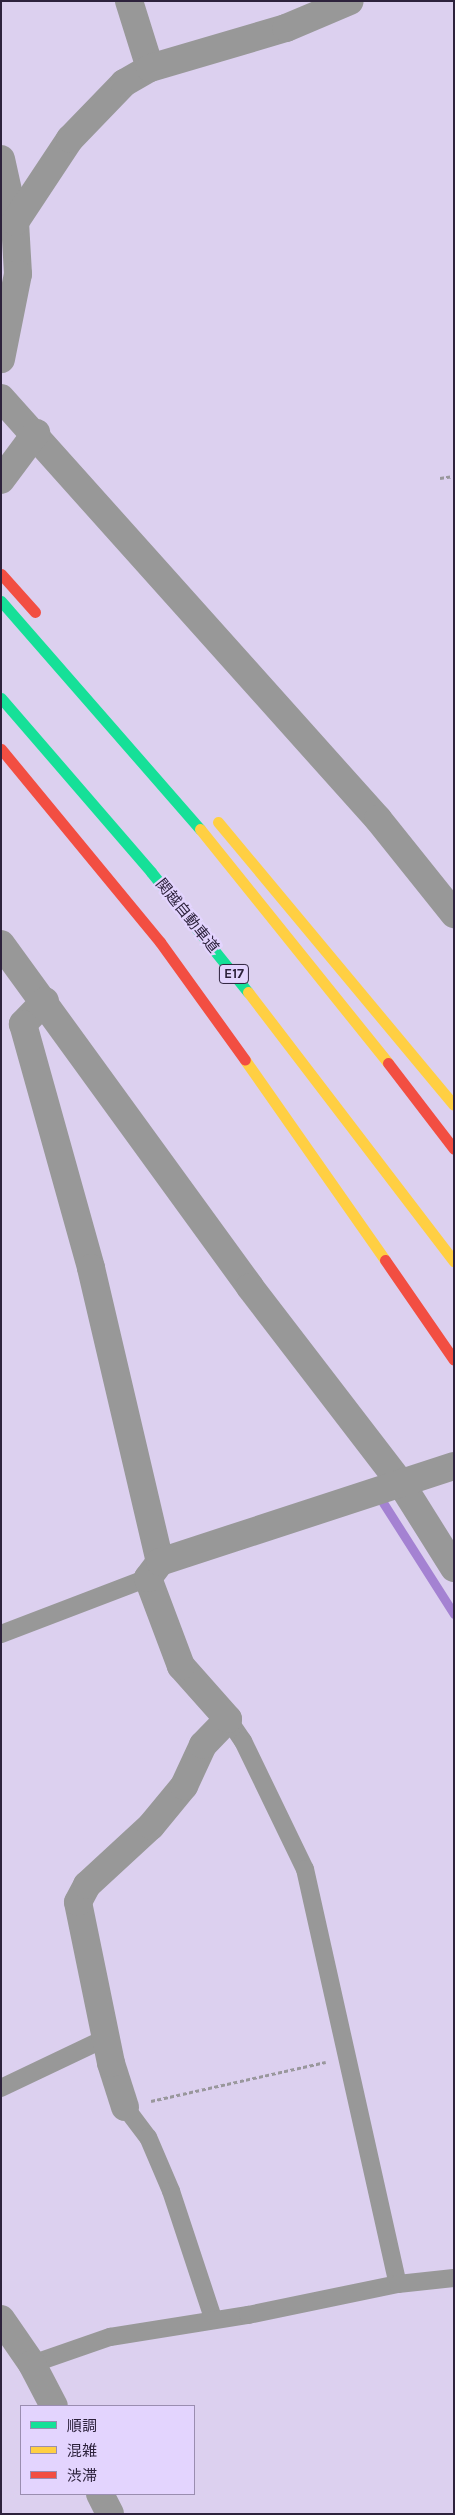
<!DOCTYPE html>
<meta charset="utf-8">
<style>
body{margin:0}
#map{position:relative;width:455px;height:2515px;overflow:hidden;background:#dcd0ef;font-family:Karla,"Noto Sans JP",sans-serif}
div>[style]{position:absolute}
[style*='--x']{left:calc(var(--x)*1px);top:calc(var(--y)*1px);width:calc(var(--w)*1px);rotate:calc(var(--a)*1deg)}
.stream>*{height:9px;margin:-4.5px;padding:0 4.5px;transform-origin:4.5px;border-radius:4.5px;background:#a482d2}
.path>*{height:3px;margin-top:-1.5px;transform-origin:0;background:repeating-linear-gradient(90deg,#99979c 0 4px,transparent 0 6.5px)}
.lane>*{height:18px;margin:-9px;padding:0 9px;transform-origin:9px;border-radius:9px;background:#989898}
.street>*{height:28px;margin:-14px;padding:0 14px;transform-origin:14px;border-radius:14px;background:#989898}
.fast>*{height:11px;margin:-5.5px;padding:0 5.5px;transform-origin:5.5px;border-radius:5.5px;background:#16e098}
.slow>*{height:11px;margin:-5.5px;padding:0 5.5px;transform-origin:5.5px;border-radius:5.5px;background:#ffcf43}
.jam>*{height:11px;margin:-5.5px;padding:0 5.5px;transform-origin:5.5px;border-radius:5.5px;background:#f24e42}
span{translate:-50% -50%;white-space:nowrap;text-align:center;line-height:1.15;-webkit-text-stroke:4.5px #e3d4fe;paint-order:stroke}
.shield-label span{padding:1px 4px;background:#e3d4fe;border:1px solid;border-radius:4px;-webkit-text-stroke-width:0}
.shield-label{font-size:14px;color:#2d223c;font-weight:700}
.street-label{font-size:15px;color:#2d223c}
.frame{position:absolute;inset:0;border:2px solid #2d223c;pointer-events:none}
.legend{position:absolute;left:20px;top:2405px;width:175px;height:90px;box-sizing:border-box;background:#e3d4fe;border:1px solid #9a8db0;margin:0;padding:6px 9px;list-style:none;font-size:15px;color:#2d223c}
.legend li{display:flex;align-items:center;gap:10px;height:25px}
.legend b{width:25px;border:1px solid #9a8db0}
</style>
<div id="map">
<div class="stream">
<i style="--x:382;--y:1501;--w:134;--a:57.5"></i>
</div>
<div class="path">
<i style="--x:440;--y:478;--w:14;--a:-8"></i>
<i style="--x:151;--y:2101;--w:179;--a:-12.6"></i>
</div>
<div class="lane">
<i style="--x:1;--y:1634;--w:157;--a:-20.9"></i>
<i style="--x:228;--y:1719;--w:27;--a:56"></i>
<i style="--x:243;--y:1741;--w:142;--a:64.2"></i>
<i style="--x:305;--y:1869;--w:425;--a:77.4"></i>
<i style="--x:1;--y:2088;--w:116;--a:-25.5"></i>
<i style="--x:125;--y:2107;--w:38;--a:53"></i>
<i style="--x:148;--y:2137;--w:59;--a:66.9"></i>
<i style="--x:171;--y:2191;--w:134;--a:71.7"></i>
<i style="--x:32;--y:2364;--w:83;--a:-19.1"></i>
<i style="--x:110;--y:2337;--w:140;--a:-9.1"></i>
<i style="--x:248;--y:2315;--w:153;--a:-11.7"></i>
<i style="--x:398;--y:2284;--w:56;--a:-6.1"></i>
</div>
<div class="street">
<i style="--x:129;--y:1;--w:70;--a:72.6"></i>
<i style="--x:1;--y:159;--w:65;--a:77.5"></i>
<i style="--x:15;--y:222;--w:52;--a:86.7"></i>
<i style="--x:18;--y:274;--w:87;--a:101.3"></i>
<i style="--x:15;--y:222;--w:100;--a:-56.5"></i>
<i style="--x:70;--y:139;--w:78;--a:-46"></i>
<i style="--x:124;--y:83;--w:30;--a:-30"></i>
<i style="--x:150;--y:68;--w:142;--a:-16.4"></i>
<i style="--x:286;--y:28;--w:69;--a:-22.9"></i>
<i style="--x:1;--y:398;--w:565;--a:48.16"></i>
<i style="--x:378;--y:819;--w:122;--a:51.3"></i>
<i style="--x:1;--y:480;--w:59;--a:-53.3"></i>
<i style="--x:1;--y:944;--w:424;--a:54"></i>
<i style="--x:250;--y:1287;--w:250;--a:52.5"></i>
<i style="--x:402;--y:1485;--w:98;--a:57.9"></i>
<i style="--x:45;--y:1001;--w:32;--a:134"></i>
<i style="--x:23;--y:1024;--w:253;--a:74.4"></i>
<i style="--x:91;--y:1268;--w:302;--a:76.8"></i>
<i style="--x:125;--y:2107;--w:46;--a:-107.7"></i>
<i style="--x:111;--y:2063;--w:164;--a:-101.6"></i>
<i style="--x:78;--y:1902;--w:19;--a:-62"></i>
<i style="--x:87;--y:1885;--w:87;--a:-42.7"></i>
<i style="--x:151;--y:1826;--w:52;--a:-50.5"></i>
<i style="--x:184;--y:1786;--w:45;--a:-65.1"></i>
<i style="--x:203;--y:1745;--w:36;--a:-46"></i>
<i style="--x:228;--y:1719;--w:71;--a:-131.6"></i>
<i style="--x:181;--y:1666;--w:94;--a:-110.6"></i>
<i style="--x:148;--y:1578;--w:20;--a:-53"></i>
<i style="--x:160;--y:1562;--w:309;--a:-18.1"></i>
<i style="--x:1;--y:2319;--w:55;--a:55.4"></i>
<i style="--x:32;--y:2364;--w:47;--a:62.4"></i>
<i style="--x:100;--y:2494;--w:22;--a:63"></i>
</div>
<div class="fast">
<i style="--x:1;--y:601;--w:303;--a:48.9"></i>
<i style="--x:1;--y:698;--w:230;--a:49.2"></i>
<i style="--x:151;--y:872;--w:154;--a:51.1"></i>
</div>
<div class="slow">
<i style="--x:218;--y:822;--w:368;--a:50.2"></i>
<i style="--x:200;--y:829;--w:300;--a:51.2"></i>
<i style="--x:248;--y:992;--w:339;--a:52.6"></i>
<i style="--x:245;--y:1060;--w:244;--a:55"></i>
</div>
<div class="jam">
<i style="--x:1;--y:574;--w:51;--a:48.2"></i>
<i style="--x:1;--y:749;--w:250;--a:50.5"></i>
<i style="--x:160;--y:942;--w:145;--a:54.2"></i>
<i style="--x:388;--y:1063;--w:108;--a:52.5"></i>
<i style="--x:385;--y:1260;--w:121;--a:55.4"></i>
</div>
<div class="shield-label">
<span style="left:234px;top:974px">E17</span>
</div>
<div class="street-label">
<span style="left:187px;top:916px;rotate:51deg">関越自動車道</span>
</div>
<div class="frame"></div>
<ul class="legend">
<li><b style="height:6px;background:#16e098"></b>順調</li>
<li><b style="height:6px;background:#ffcf43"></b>混雑</li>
<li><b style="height:6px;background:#f24e42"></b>渋滞</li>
</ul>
</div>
